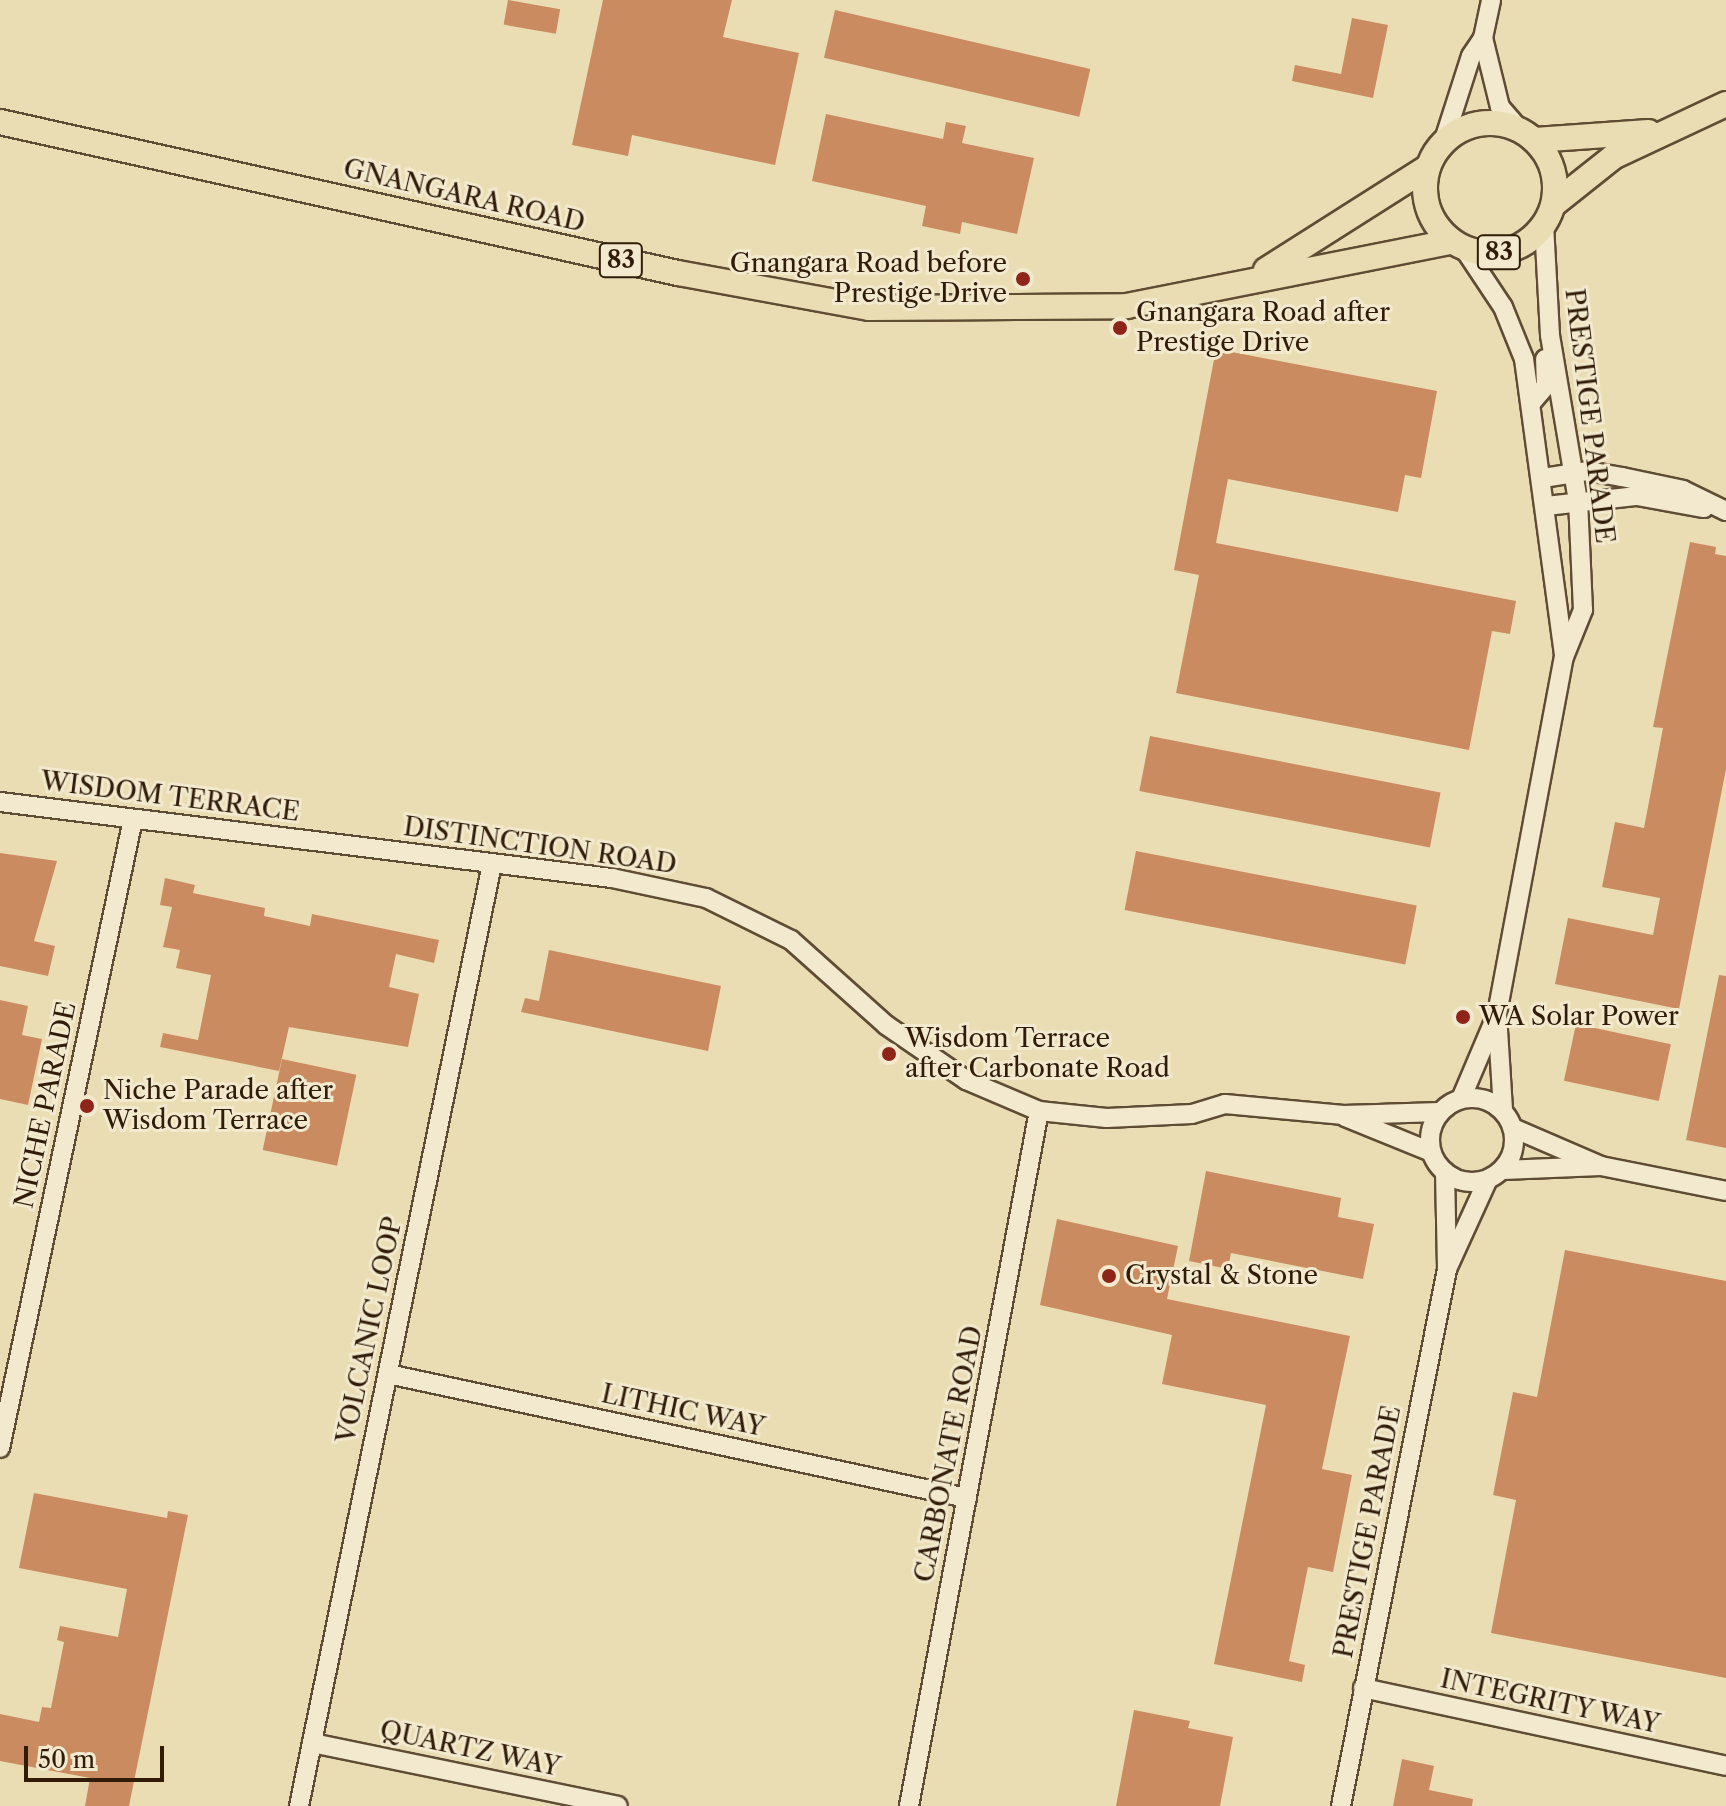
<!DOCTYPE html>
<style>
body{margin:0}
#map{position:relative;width:1726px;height:1806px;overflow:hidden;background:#ebddb3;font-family:"Libre Caslon Text",serif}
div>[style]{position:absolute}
.building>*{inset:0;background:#cb8b61;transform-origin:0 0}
.roads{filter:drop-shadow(2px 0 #5f4c34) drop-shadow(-2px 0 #5f4c34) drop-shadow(0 2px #5f4c34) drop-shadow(0 -2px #5f4c34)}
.minor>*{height:18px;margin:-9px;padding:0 9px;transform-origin:9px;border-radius:9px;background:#f2e9ce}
.minor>.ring{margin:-9px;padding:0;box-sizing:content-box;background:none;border:18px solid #f2e9ce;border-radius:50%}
.major>*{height:24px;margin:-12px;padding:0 12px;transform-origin:12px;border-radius:12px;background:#ebddb3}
.major>.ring{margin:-12px;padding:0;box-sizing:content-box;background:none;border:24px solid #ebddb3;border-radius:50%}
.dots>*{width:22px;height:22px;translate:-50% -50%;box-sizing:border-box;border:4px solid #f2e9ce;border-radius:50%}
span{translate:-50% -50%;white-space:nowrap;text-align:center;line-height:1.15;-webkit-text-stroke:6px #f2e9ce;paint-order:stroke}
.shield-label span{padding:2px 6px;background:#f2e9ce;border:2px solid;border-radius:6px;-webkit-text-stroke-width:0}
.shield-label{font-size:24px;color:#301c09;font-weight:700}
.street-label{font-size:26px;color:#301c09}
.poi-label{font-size:26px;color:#301c09}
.right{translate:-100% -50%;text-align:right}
.left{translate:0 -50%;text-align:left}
.scale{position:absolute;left:24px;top:1746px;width:140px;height:36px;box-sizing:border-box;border:4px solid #301c09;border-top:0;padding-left:10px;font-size:24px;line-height:28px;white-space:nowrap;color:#301c09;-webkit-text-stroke:6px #f2e9ce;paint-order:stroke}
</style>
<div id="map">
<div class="building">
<i style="left:508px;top:0;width:53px;height:25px;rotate:10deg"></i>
<i style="clip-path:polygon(603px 0,732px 0,723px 37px,799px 53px,775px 165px,632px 135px,628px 156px,572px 145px)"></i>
<i style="left:835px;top:10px;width:262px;height:49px;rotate:13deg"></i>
<i style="clip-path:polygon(1352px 18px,1388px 25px,1373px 98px,1292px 81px,1295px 65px,1341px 74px)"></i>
<i style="clip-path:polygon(826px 114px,943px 139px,946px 122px,966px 126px,962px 143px,1034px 158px,1017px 234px,962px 222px,960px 234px,922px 226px,926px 206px,812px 181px)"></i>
<i style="clip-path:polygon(1216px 349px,1437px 391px,1421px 478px,1405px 475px,1398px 512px,1228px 479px,1216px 543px,1516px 601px,1510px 634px,1492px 631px,1469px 750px,1176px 693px,1199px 575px,1174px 570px)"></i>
<i style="clip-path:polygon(1690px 542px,1716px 547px,1715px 554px,1726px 556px,1726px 769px,1679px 1009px,1555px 984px,1568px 918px,1653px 935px,1660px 898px,1602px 887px,1615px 822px,1644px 828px,1663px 728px,1653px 727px)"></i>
<i style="left:1150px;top:736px;width:296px;height:56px;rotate:11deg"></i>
<i style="left:1136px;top:851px;width:286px;height:60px;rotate:11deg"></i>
<i style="clip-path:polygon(0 853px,57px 861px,34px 941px,55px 946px,48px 976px,0 966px)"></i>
<i style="clip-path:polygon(165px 878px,195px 885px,193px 893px,265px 908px,264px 916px,310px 926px,312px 914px,439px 940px,434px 963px,396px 954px,389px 987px,419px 994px,408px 1047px,289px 1027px,279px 1071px,160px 1047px,163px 1033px,198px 1040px,211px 975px,176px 968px,180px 950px,163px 947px,172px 907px,160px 905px)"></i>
<i style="clip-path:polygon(549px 950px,721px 986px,708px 1051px,521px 1012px,525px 998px,539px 1001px)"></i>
<i style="clip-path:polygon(1719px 975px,1726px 976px,1726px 1148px,1686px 1140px)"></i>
<i style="clip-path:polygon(0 1000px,28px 1006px,22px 1035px,42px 1039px,28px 1105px,0 1099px)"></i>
<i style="left:1576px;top:1024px;width:97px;height:58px;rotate:12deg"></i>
<i style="left:282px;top:1059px;width:76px;height:93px;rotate:12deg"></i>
<i style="clip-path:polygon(1206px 1171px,1341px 1198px,1338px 1217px,1374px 1224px,1363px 1279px,1231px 1253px,1228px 1269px,1189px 1261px)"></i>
<i style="clip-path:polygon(1057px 1219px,1178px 1246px,1167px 1299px,1350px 1336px,1322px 1469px,1352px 1475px,1333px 1572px,1308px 1567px,1289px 1661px,1305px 1665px,1302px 1682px,1214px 1664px,1266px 1405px,1162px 1384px,1172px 1335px,1040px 1305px)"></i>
<i style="clip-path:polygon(1565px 1250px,1726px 1281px,1726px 1678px,1491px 1633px,1516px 1500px,1493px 1495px,1513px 1392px,1537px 1397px)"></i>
<i style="clip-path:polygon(34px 1493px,167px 1518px,168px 1511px,188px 1515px,129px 1806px,85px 1806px,90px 1778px,0 1761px,0 1714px,39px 1722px,42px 1707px,51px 1708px,64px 1642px,57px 1640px,60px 1626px,118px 1637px,127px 1589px,19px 1568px)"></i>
<i style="clip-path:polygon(1134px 1710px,1190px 1721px,1188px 1728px,1233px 1737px,1220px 1806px,1116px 1806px)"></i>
<i style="clip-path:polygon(1402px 1759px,1434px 1766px,1429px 1790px,1473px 1799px,1472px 1806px,1393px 1806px)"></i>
</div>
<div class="roads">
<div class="minor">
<i style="left:1483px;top:38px;width:71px;rotate:76.2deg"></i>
<i style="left:1500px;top:107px;width:30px;rotate:49deg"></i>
<i style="left:1444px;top:140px;width:88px;rotate:-72.2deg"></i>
<i style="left:1471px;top:56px;width:22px;rotate:-56deg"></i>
<i style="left:1483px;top:38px;width:39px;rotate:-78deg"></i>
<i style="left:1463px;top:247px;width:72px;rotate:56.3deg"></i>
<i style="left:1503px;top:307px;width:56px;rotate:68deg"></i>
<i style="left:1524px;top:359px;width:298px;rotate:82.3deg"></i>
<i style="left:1531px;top:403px;width:23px;rotate:-49deg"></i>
<i style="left:1546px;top:386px;width:27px;rotate:-92deg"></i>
<i style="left:1543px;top:478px;width:46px;rotate:-8.8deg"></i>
<i style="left:1588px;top:471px;width:35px;rotate:10deg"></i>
<i style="left:1622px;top:477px;width:62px;rotate:12deg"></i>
<i style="left:1683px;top:490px;width:48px;rotate:26deg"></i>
<i style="left:1546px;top:506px;width:92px;rotate:-6.3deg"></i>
<i style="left:1637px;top:496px;width:68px;rotate:10.2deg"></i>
<i style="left:0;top:802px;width:617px;rotate:7.08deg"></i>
<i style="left:612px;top:878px;width:96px;rotate:12deg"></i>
<i style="left:706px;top:898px;width:95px;rotate:26.3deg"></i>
<i style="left:791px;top:940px;width:127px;rotate:41.8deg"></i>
<i style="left:886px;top:1025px;width:97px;rotate:34.5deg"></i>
<i style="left:966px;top:1080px;width:79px;rotate:23deg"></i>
<i style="left:1039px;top:1111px;width:68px;rotate:5.9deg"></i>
<i style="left:1107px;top:1118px;width:85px;rotate:-2.7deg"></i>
<i style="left:1192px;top:1114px;width:34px;rotate:-17deg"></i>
<i style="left:1225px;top:1104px;width:119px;rotate:5.3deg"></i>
<i style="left:1343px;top:1115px;width:97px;rotate:-1.8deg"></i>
<i style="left:1497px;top:1014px;width:96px;rotate:86.4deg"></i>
<i class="ring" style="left:1430px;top:1098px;width:66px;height:66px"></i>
<i style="left:1461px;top:1099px;width:92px;rotate:-67deg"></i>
<i style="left:1497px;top:1014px;width:363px;rotate:-79.4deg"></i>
<i style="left:1564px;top:657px;width:51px;rotate:-68deg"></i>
<i style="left:1583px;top:610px;width:109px;rotate:-92.6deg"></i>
<i style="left:1578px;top:501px;width:168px;rotate:-99.6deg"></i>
<i style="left:1550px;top:335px;width:110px;rotate:-93.1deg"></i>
<i style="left:1345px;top:1117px;width:93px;rotate:22.1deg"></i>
<i style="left:1513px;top:1128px;width:94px;rotate:23.3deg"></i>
<i style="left:1503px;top:1170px;width:98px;rotate:-2.3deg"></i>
<i style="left:1601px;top:1166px;width:127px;rotate:11.3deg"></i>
<i style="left:1445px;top:1172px;width:97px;rotate:88.8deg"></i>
<i style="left:388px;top:1374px;width:592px;rotate:12.09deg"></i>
<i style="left:0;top:1448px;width:643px;rotate:-78.06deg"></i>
<i style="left:1363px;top:1688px;width:371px;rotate:12.1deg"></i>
<i style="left:312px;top:1743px;width:312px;rotate:11.6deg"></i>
<i style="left:299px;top:1806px;width:962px;rotate:-78.42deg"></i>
<i style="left:909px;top:1806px;width:707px;rotate:-79.41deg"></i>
<i style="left:1341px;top:1806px;width:547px;rotate:-78.83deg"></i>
<i style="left:1447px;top:1269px;width:99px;rotate:-65.5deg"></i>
</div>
<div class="major">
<i style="left:0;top:122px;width:695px;rotate:12.56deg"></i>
<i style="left:678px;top:273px;width:194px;rotate:10.4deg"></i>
<i style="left:869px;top:308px;width:258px;rotate:-0.4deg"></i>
<i style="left:1127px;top:306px;width:330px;rotate:-11.2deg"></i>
<i class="ring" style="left:1425px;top:123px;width:106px;height:106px"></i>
<i style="left:1535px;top:140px;width:114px;rotate:-4deg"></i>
<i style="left:1554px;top:204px;width:75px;rotate:-38.5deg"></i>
<i style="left:1613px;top:157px;width:125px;rotate:-25.1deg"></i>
<i style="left:1266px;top:270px;width:191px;rotate:-32.4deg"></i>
</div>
</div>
<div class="dots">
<i style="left:1023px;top:279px;background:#8f2418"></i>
<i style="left:1120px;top:328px;background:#8f2418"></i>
<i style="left:1463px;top:1017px;background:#8f2418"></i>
<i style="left:889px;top:1054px;background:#8f2418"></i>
<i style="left:87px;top:1106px;background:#8f2418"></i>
<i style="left:1109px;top:1276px;background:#8f2418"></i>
</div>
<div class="shield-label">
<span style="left:1499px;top:252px">83</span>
<span style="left:621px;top:260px">83</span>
</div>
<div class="street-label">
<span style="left:464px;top:196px;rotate:13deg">GNANGARA ROAD</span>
<span style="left:1589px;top:416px;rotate:83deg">PRESTIGE PARADE</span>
<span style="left:170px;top:797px;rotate:7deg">WISDOM TERRACE</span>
<span style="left:540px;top:846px;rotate:8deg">DISTINCTION ROAD</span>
<span style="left:46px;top:1105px;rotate:-78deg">NICHE PARADE</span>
<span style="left:370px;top:1330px;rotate:-78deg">VOLCANIC LOOP</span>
<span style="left:683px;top:1411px;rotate:12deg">LITHIC WAY</span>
<span style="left:949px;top:1454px;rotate:-79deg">CARBONATE ROAD</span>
<span style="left:1368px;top:1532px;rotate:-79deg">PRESTIGE PARADE</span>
<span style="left:1550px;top:1702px;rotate:12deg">INTEGRITY WAY</span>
<span style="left:470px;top:1749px;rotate:12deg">QUARTZ WAY</span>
</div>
<div class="poi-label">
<span class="right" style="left:1007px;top:279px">Gnangara Road before<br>Prestige Drive</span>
<span class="left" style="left:1136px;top:328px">Gnangara Road after<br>Prestige Drive</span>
<span class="left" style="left:1479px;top:1017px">WA Solar Power</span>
<span class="left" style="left:905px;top:1054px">Wisdom Terrace<br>after Carbonate Road</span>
<span class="left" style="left:103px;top:1106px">Niche Parade after<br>Wisdom Terrace</span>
<span class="left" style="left:1125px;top:1276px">Crystal &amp; Stone</span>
</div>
<div class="scale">50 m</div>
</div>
